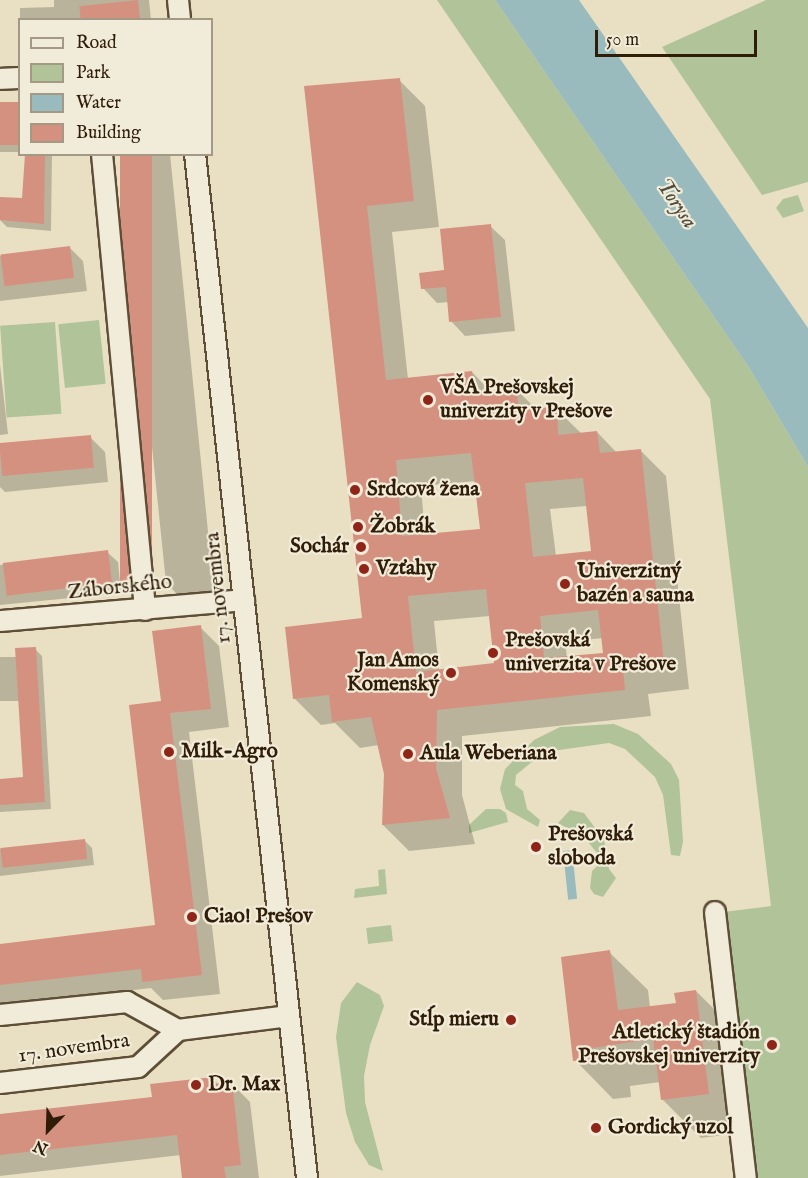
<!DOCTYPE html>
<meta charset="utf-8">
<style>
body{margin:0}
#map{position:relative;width:808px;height:1178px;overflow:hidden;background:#e9e0c4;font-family:"IM FELL English",serif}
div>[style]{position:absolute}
.green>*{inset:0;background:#b0c399;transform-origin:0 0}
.water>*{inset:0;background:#9abbbd;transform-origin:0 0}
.shadow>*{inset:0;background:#0003;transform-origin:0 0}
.building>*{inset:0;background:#d5917f;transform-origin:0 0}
.roads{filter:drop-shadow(2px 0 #5e4e36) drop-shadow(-2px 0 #5e4e36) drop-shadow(0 2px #5e4e36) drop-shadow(0 -2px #5e4e36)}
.street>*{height:20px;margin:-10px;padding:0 10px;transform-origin:10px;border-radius:10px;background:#f1ebd9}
.dots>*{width:16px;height:16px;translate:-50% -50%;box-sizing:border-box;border:3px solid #f1ebd9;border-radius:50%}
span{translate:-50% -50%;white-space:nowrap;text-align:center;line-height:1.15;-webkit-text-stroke:4.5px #f1ebd9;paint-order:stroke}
.poi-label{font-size:21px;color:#301d07;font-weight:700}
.left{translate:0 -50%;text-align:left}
.right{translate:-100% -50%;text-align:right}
.street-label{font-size:21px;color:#301d07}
.water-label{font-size:22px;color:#504c3e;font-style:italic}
.legend{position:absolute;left:18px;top:18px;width:195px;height:138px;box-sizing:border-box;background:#f1ebd9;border:2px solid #a49985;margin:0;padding:8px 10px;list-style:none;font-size:18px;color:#301d07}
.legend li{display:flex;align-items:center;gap:12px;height:30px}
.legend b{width:30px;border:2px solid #a49985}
.north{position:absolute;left:18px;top:1100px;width:60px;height:60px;-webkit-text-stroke:4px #f1ebd9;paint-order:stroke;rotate:203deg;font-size:16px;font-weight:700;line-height:24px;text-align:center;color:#301d07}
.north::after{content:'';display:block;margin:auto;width:21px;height:27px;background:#301d07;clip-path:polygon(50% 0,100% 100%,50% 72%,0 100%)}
.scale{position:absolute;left:595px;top:30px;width:162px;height:27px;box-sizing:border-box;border:3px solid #301d07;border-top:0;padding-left:8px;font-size:18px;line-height:21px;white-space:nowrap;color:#301d07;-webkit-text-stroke:4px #f1ebd9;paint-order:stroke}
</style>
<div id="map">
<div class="green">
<i style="clip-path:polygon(437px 0,495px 0,748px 366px,808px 467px,808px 1178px,750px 1178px,723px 912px,771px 906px,710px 399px)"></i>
<i style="clip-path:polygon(766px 0,808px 0,808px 182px,762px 195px,662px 47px)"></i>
<i style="clip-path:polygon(798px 195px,804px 211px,783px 218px,776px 208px,783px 199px)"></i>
<i style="left:99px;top:320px;width:64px;height:41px;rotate:84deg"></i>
<i style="left:55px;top:322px;width:92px;height:55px;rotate:86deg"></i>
<i style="clip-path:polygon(614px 724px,638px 734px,671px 764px,679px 780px,683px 842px,680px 856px,671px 855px,663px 795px,655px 777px,625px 749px,609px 743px,552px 751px,539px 756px,516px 775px,515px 785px,523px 791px,527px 809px,540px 820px,538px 827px,506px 809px,500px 789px,505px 769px,534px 740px,560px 727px)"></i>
<i style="clip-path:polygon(486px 809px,500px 809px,506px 813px,508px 822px,469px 833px,469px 825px)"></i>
<i style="clip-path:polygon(570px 810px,584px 813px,604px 840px,609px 869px,616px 878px,603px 897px,594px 894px,590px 888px,592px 871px,598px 865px,597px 853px,585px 838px,558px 823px)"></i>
<i style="clip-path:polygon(385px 869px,387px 894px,354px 898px,355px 889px,379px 886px,378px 870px)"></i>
<i style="left:391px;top:925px;width:16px;height:25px;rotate:83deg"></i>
<i style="clip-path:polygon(357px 982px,380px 995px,384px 1006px,370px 1045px,364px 1076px,365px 1102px,383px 1171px,369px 1165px,355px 1142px,346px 1113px,336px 1037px,341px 1003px)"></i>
</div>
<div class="water">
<i style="clip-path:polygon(495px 0,579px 0,808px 328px,808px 467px,748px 366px)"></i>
<i style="left:572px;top:850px;width:49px;height:9px;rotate:84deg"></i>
</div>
<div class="shadow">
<i style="clip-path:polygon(54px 0,149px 0,151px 20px,20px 20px,20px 8px,54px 7px)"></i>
<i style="clip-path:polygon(evenodd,399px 80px,425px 106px,439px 227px,392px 232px,408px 379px,472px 372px,491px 392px,516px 389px,537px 410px,556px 409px,582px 434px,597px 432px,617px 453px,640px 450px,666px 476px,689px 689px,648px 694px,651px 716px,462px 736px,462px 795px,475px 844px,409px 851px,383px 825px,385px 774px,379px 745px,360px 748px,335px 723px,321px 725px,295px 699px,364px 619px,306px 88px,399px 80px,476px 481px,481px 530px,425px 535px,421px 486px,476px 481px,399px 80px,587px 506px,593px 553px,556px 556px,550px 509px,587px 506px,399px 80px,490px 616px,496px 664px,439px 671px,434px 621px,490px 616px,399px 80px,603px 638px,604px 654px,567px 658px,565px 642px,603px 638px)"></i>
<i style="left:0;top:104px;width:20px;height:48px"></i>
<i style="clip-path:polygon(26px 154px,52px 154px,51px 231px,7px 227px,0 220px,0 211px,23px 200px)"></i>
<i style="clip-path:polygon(122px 154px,170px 154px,215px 601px,187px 604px,166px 583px)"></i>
<i style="clip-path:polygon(490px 226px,505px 240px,515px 331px,465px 336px,451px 321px,449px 302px,437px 303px,423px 288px,445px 272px)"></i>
<i style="clip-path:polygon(70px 248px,83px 261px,87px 291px,0 301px,0 256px)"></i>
<i style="clip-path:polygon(0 365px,8px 434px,0 435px)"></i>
<i style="clip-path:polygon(90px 437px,105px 452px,108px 482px,5px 492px,0 487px,0 446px)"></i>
<i style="clip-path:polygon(107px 552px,118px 562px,121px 593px,0 605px,0 565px)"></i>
<i style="clip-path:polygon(200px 627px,219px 646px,229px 727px,189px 732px,220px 994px,163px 1000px,151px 988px,0 1006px,0 945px,156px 926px,162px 702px)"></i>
<i style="clip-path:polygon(35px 649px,42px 656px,51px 809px,0 812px,0 780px,25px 779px,20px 701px,0 701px,0 657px,17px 657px)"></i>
<i style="clip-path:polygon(85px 841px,92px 848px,94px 865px,0 876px,0 849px)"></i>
<i style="clip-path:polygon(609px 952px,648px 990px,650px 1008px,678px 1004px,696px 991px,735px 1030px,747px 1132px,701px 1138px,662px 1099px,660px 1082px,630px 1086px,631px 1097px,613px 1099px,575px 1060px)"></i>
<i style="clip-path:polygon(212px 1078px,219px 1085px,231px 1083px,250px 1102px,259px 1178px,183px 1178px,181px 1155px,0 1176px,0 1116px,154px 1099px)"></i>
</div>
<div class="building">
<i style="left:138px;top:0;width:20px;height:59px;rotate:84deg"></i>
<i style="clip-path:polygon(evenodd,400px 78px,414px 201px,367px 206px,386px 380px,472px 371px,475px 393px,516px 387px,519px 409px,557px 407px,558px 435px,597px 431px,600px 453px,641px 449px,664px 663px,623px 669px,625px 690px,437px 710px,436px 768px,450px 818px,382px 825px,384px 774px,371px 717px,332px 722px,329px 695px,293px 699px,285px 627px,362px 618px,304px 86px,400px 78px,471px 453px,480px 529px,402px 536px,396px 460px,471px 453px,400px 78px,583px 478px,591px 551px,533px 557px,525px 483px,583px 478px,400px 78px,486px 589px,494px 663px,416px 672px,408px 596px,486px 589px,400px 78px,598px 610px,603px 653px,544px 658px,540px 616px,598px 610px)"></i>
<i style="left:20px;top:102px;width:43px;height:20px;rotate:90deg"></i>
<i style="clip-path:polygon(25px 154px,45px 154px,44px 224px,0 220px,0 197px,22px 198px)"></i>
<i style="left:120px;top:154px;width:32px;height:432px"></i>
<i style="clip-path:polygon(491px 224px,501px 317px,449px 322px,446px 287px,421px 289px,419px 273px,444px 270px,440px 229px)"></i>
<i style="left:70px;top:246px;width:32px;height:70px;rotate:83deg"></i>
<i style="left:91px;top:435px;width:33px;height:92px;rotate:85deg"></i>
<i style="left:108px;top:550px;width:33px;height:106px;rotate:83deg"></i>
<i style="clip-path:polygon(201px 625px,211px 709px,170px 713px,202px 975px,142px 982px,141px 969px,0 985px,0 944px,155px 925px,129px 705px,161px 701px,152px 631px)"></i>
<i style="clip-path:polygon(36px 647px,45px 802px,0 805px,0 779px,23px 777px,15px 648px)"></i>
<i style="left:85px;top:839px;width:20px;height:85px;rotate:84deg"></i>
<i style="clip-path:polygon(610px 950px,618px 1010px,676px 1003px,674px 993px,696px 990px,709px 1094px,661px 1100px,653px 1039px,592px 1048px,593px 1059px,573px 1061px,561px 957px)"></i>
<i style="clip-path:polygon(213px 1077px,214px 1084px,232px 1082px,241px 1165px,224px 1167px,226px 1178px,182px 1178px,177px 1135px,0 1155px,0 1114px,152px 1097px,150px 1084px)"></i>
</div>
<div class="roads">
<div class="street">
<i style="left:178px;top:0;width:20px;rotate:84deg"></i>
<i style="left:0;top:79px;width:20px;rotate:-3deg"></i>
<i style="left:102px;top:154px;width:458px;rotate:84.6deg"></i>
<i style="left:195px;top:154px;width:1030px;rotate:83.76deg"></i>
<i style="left:0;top:621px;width:245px;rotate:-4.9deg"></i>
<i style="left:715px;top:912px;width:268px;rotate:83.4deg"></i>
<i style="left:0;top:1015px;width:128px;rotate:-5.8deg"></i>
<i style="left:127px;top:1002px;width:58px;rotate:28.8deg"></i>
<i style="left:0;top:1083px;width:139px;rotate:-6.6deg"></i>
<i style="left:138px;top:1067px;width:54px;rotate:-42.8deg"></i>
<i style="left:178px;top:1030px;width:112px;rotate:-7.2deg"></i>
</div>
</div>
<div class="dots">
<i style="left:428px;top:400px;background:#8f2418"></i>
<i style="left:355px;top:490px;background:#8f2418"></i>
<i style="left:358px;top:527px;background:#8f2418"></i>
<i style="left:361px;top:547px;background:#8f2418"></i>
<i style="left:364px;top:569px;background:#8f2418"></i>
<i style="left:565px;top:584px;background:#8f2418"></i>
<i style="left:493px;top:653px;background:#8f2418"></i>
<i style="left:451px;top:673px;background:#8f2418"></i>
<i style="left:169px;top:752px;background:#8f2418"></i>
<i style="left:408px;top:754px;background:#8f2418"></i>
<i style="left:536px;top:847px;background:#8f2418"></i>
<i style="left:192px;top:917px;background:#8f2418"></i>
<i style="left:511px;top:1020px;background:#8f2418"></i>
<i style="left:772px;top:1045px;background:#8f2418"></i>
<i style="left:196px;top:1085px;background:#8f2418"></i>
<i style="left:596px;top:1128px;background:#8f2418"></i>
</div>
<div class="poi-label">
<span class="left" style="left:440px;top:400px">VŠA Prešovskej<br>univerzity v Prešove</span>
<span class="left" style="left:367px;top:490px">Srdcová žena</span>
<span class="left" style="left:370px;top:527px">Žobrák</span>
<span class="right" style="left:349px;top:547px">Sochár</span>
<span class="left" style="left:376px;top:569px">Vzťahy</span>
<span class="left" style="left:577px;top:584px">Univerzitný<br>bazén a sauna</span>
<span class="left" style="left:505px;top:653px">Prešovská<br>univerzita v Prešove</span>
<span class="right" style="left:439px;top:673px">Jan Amos<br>Komenský</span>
<span class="left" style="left:181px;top:752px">Milk-Agro</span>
<span class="left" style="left:420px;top:754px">Aula Weberiana</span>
<span class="left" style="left:548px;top:847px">Prešovská<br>sloboda</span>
<span class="left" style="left:204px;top:917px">Ciao! Prešov</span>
<span class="right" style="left:499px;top:1020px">Stĺp mieru</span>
<span class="right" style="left:760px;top:1045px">Atletický štadión<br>Prešovskej univerzity</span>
<span class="left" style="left:208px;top:1085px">Dr. Max</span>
<span class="left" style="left:608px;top:1128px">Gordický uzol</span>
</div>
<div class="street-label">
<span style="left:120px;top:588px;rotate:-6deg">Záborského</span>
<span style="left:219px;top:588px;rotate:-96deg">17. novembra</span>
<span style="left:74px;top:1049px;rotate:-8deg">17. novembra</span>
</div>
<div class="water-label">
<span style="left:676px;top:204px;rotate:56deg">Torysa</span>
</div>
<ul class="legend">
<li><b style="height:8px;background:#f1ebd9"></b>Road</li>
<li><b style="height:16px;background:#b0c399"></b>Park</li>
<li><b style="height:16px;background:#9abbbd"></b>Water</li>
<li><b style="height:16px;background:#d5917f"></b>Building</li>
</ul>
<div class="north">N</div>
<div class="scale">50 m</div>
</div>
